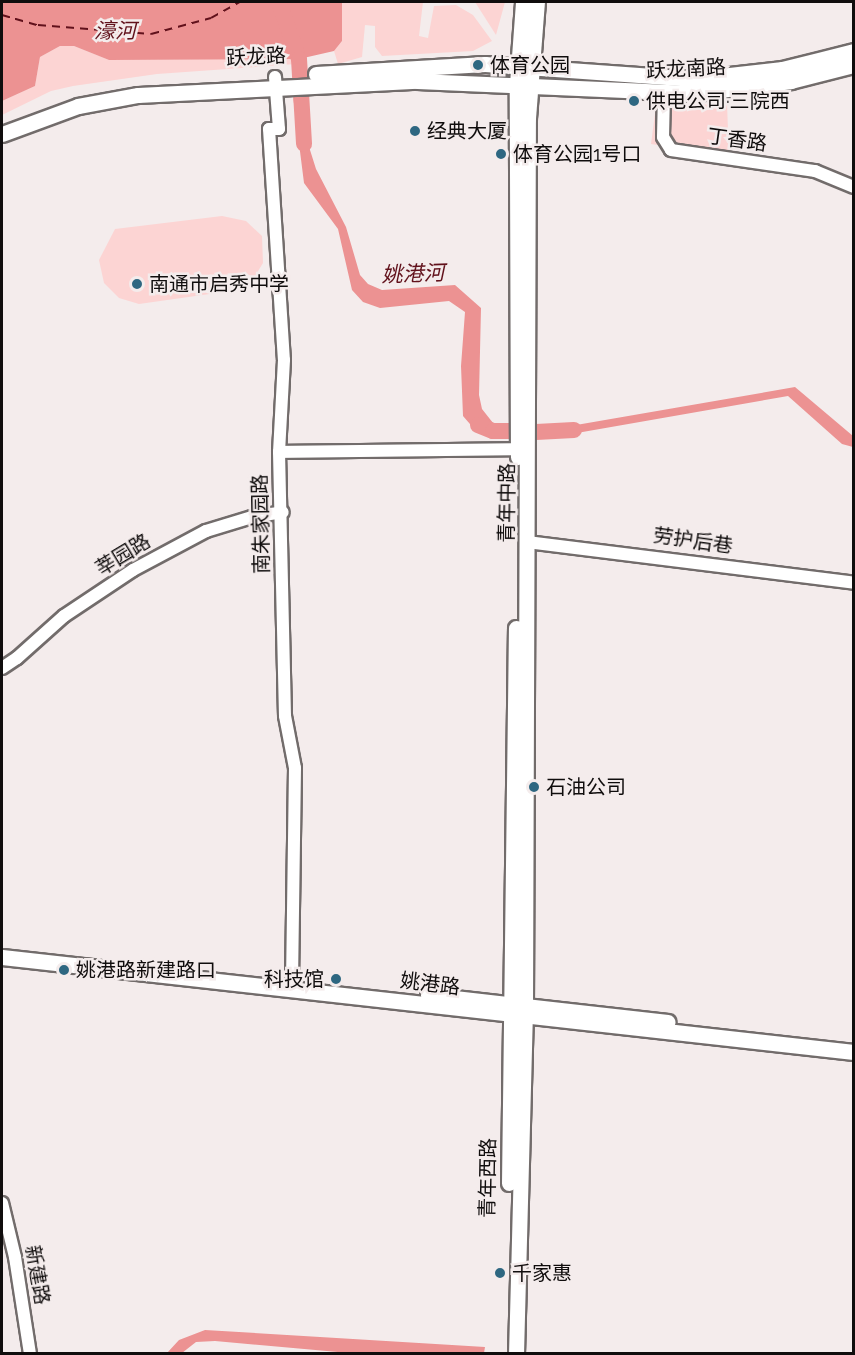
<!DOCTYPE html>
<meta charset="utf-8">
<style>
body{margin:0}
#map{position:relative;width:855px;height:1355px;overflow:hidden;background:#f4ecec;font-family:Raleway,"Noto Sans SC",sans-serif}
div>[style]{position:absolute}
.green>*{inset:0;background:#fcd4d3}
.water>*{inset:0;background:#ec9292}
.river>*{height:16px;margin:-8px;padding:0 8px;transform-origin:8px;border-radius:8px;background:#ec9292}
.ferry>*{height:1.5px;margin-top:-0.75px;transform-origin:0;background:repeating-linear-gradient(90deg,#61111b 0 8px,transparent 0 14px)}
.roads{filter:drop-shadow(2px 0 #726c6b) drop-shadow(-2px 0 #726c6b) drop-shadow(0 2px #726c6b) drop-shadow(0 -2px #726c6b)}
.minor>*{height:12px;margin:-6px;padding:0 6px;transform-origin:6px;border-radius:6px;background:#fff}
.major>*{height:15px;margin:-7.5px;padding:0 7.5px;transform-origin:7.5px;border-radius:7.5px;background:#fff}
.dots>*{width:16px;height:16px;translate:-50% -50%;box-sizing:border-box;border:3px solid #f4ecec;border-radius:50%}
span{translate:-50% -50%;white-space:nowrap;text-align:center;line-height:1.15;-webkit-text-stroke:5px #f4ecec;paint-order:stroke}
.street-label{font-size:20px;color:#100d0d}
.poi-label{font-size:20px;color:#100d0d}
.left{translate:0 -50%;text-align:left}
.right{translate:-100% -50%;text-align:right}
.water-label{font-size:21px;color:#61111b;font-style:italic}
.frame{position:absolute;inset:0;border:3px solid #100d0d;pointer-events:none}
</style>
<div id="map">
<div class="green">
<i style="clip-path:polygon(342px 2px,423px 2px,419px 36px,428px 38px,434px 6px,456px 5px,473px 15px,492px 41px,473px 51px,382px 56px,375px 47px,375px 26px,365px 25px,362px 57px,338px 64px,334px 51px,342px 41px)"></i>
<i style="clip-path:polygon(475px 2px,505px 2px,496px 35px)"></i>
<i style="clip-path:polygon(60px 46px,74px 46px,109px 60px,295px 58px,296px 64px,157px 74px,73px 86px,51px 91px,2px 115px,2px 101px,35px 86px,40px 57px)"></i>
<i style="clip-path:polygon(727px 104px,729px 156px,651px 144px,656px 106px)"></i>
<i style="clip-path:polygon(222px 216px,246px 221px,262px 236px,263px 263px,252px 281px,238px 290px,139px 304px,119px 298px,104px 283px,99px 260px,115px 229px)"></i>
</div>
<div class="water">
<i style="clip-path:polygon(2px 2px,342px 2px,342px 41px,334px 51px,299px 59px,109px 60px,74px 46px,60px 46px,40px 57px,35px 86px,2px 101px)"></i>
<i style="clip-path:polygon(293px 96px,316px 169px,346px 227px,360px 275px,368px 284px,382px 290px,455px 285px,481px 308px,479px 395px,482px 409px,497px 428px,499px 437px,476px 431px,463px 416px,461px 366px,465px 312px,449px 301px,380px 308px,363px 302px,352px 290px,338px 229px,304px 183px)"></i>
<i style="clip-path:polygon(795px 387px,853px 436px,853px 447px,842px 444px,788px 396px,554px 437px,553px 429px)"></i>
<i style="clip-path:polygon(205px 1330px,485px 1347px,484px 1353px,360px 1354px,215px 1341px,196px 1342px,182px 1353px,167px 1353px,179px 1340px)"></i>
</div>
<div class="river">
<i style="left:279px;top:2px;width:60px;rotate:70.7deg"></i>
<i style="left:299px;top:59px;width:85px;rotate:86.6deg"></i>
<i style="left:478px;top:425px;width:16px;rotate:22deg"></i>
<i style="left:493px;top:431px;width:17px"></i>
<i style="left:536px;top:432px;width:38px;rotate:-3deg"></i>
</div>
<div class="ferry">
<i style="left:2px;top:15px;width:37px;rotate:16deg"></i>
<i style="left:38px;top:25px;width:113px;rotate:4.6deg"></i>
<i style="left:151px;top:34px;width:62px;rotate:-14.9deg"></i>
<i style="left:211px;top:18px;width:33px;rotate:-29deg"></i>
</div>
<div class="roads">
<div class="minor">
<i style="left:275px;top:77px;width:52px;rotate:85.6deg"></i>
<i style="left:279px;top:129px;width:10px;rotate:180deg"></i>
<i style="left:269px;top:129px;width:231px;rotate:86.3deg"></i>
<i style="left:284px;top:360px;width:92px;rotate:93.1deg"></i>
<i style="left:279px;top:452px;width:264px;rotate:88.7deg"></i>
<i style="left:285px;top:716px;width:53px;rotate:79.1deg"></i>
<i style="left:295px;top:768px;width:213px;rotate:90.8deg"></i>
<i style="left:664px;top:93px;width:44px;rotate:91.3deg"></i>
<i style="left:663px;top:137px;width:15px;rotate:58deg"></i>
<i style="left:671px;top:150px;width:146px;rotate:8.3deg"></i>
<i style="left:815px;top:171px;width:42px;rotate:22.3deg"></i>
<i style="left:279px;top:452px;width:248px;rotate:-0.7deg"></i>
<i style="left:527px;top:542px;width:330px;rotate:7.1deg"></i>
<i style="left:2px;top:668px;width:18px;rotate:-34deg"></i>
<i style="left:17px;top:658px;width:63px;rotate:-41.8deg"></i>
<i style="left:64px;top:616px;width:83px;rotate:-33.7deg"></i>
<i style="left:133px;top:570px;width:83px;rotate:-28.1deg"></i>
<i style="left:206px;top:531px;width:48px;rotate:-16.9deg"></i>
<i style="left:252px;top:517px;width:31px;rotate:-9deg"></i>
<i style="left:2px;top:1203px;width:56px;rotate:76.5deg"></i>
<i style="left:15px;top:1257px;width:98px;rotate:81.2deg"></i>
</div>
<div class="major">
<i style="left:316px;top:74px;width:169px;rotate:-3.4deg"></i>
<i style="left:485px;top:64px;width:210px;rotate:4.1deg"></i>
<i style="left:694px;top:79px;width:89px;rotate:-6.5deg"></i>
<i style="left:782px;top:69px;width:74px;rotate:-14deg"></i>
<i style="left:2px;top:134px;width:81px;rotate:-20.2deg"></i>
<i style="left:78px;top:106px;width:61px;rotate:-10.4deg"></i>
<i style="left:138px;top:95px;width:279px;rotate:-2.9deg"></i>
<i style="left:417px;top:81px;width:279px;rotate:2.5deg"></i>
<i style="left:696px;top:93px;width:96px;rotate:-7.2deg"></i>
<i style="left:791px;top:81px;width:65px;rotate:-14.3deg"></i>
<i style="left:518px;top:457px;width:373px;rotate:-90.2deg"></i>
<i style="left:517px;top:84px;width:82px;rotate:-85.8deg"></i>
<i style="left:2px;top:957px;width:857px;rotate:6.36deg"></i>
<i style="left:428px;top:995px;width:241px;rotate:6.4deg"></i>
<i style="left:509px;top:1183px;width:555px;rotate:-89.28deg"></i>
<i style="left:516px;top:1354px;width:349px;rotate:-88.5deg"></i>
<i style="left:525px;top:1005px;width:887px;rotate:-89.81deg"></i>
<i style="left:528px;top:118px;width:116px;rotate:-85.6deg"></i>
</div>
</div>
<div class="dots">
<i style="left:478px;top:65px;background:#2e6781"></i>
<i style="left:634px;top:101px;background:#2e6781"></i>
<i style="left:415px;top:131px;background:#2e6781"></i>
<i style="left:501px;top:154px;background:#2e6781"></i>
<i style="left:137px;top:284px;background:#2e6781"></i>
<i style="left:534px;top:787px;background:#2e6781"></i>
<i style="left:64px;top:970px;background:#2e6781"></i>
<i style="left:336px;top:979px;background:#2e6781"></i>
<i style="left:500px;top:1273px;background:#2e6781"></i>
</div>
<div class="street-label">
<span style="left:256px;top:57px;rotate:-3deg">跃龙路</span>
<span style="left:686px;top:69px;rotate:-3deg">跃龙南路</span>
<span style="left:737px;top:140px;rotate:8deg">丁香路</span>
<span style="left:507px;top:503px;rotate:-89deg">青年中路</span>
<span style="left:261px;top:524px;rotate:-91deg">南朱家园路</span>
<span style="left:693px;top:541px;rotate:8deg">劳护后巷</span>
<span style="left:123px;top:555px;rotate:-31deg">莘园路</span>
<span style="left:430px;top:984px;rotate:7deg">姚港路</span>
<span style="left:488px;top:1178px;rotate:-89deg">青年西路</span>
<span style="left:37px;top:1275px;rotate:80deg">新建路</span>
</div>
<div class="poi-label">
<span class="left" style="left:490px;top:65px">体育公园</span>
<span class="left" style="left:646px;top:101px">供电公司·三院西</span>
<span class="left" style="left:427px;top:131px">经典大厦</span>
<span class="left" style="left:513px;top:154px">体育公园1号口</span>
<span class="left" style="left:149px;top:284px">南通市启秀中学</span>
<span class="left" style="left:546px;top:787px">石油公司</span>
<span class="left" style="left:76px;top:970px">姚港路新建路口</span>
<span class="right" style="left:324px;top:979px">科技馆</span>
<span class="left" style="left:512px;top:1273px">千家惠</span>
</div>
<div class="water-label">
<span style="left:115px;top:31px">濠河</span>
<span style="left:413px;top:274px;rotate:-2deg">姚港河</span>
</div>
<div class="frame"></div>
</div>
